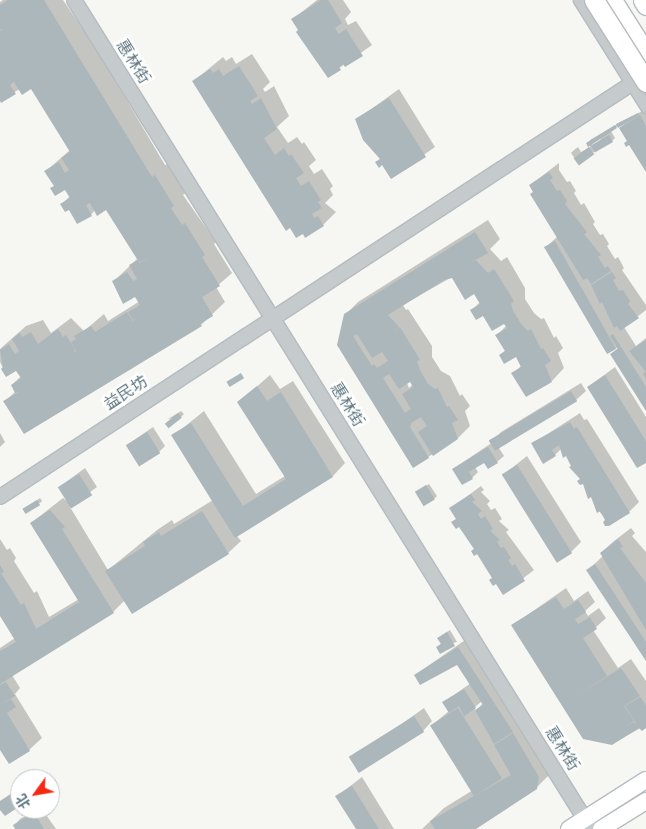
<!DOCTYPE html>
<meta charset="utf-8">
<style>
body{margin:0}
#map{position:relative;width:646px;height:829px;overflow:hidden;background:#f6f6f2;font-family:Roboto,"Noto Sans SC",sans-serif}
div>[style]{position:absolute}
.shadow>*{inset:0;background:#0003;transform-origin:0 0}
.building>*{inset:0;background:#acb7bb;transform-origin:0 0}
.roads{filter:drop-shadow(1px 0 #b5bcc0) drop-shadow(-1px 0 #b5bcc0) drop-shadow(0 1px #b5bcc0) drop-shadow(0 -1px #b5bcc0)}
.minor>*{height:11px;margin:-5.5px;padding:0 5.5px;transform-origin:5.5px;border-radius:5.5px;background:#c5cacd}
.tertiary>*{height:14px;margin:-7px;padding:0 7px;transform-origin:7px;border-radius:7px;background:#c5cacd}
.secondary>*{height:16px;margin:-8px;padding:0 8px;transform-origin:8px;border-radius:8px;background:#fff}
.trunk>*{height:19px;margin:-9.5px;padding:0 9.5px;transform-origin:9.5px;border-radius:9.5px;background:#fff}
.bridges{filter:drop-shadow(1px 0 #b7bcbe) drop-shadow(-1px 0 #b7bcbe) drop-shadow(0 1px #b7bcbe) drop-shadow(0 -1px #b7bcbe)}
.trunk-bridge>*{height:19px;margin:-9.5px;padding:0 9.5px;transform-origin:9.5px;border-radius:9.5px;background:#fff}
span{translate:-50% -50%;white-space:nowrap;text-align:center;line-height:1.15;-webkit-text-stroke:5px #fff;paint-order:stroke}
.street-label{font-size:16px;color:#5e7781}
.north{position:absolute;left:10px;top:769px;width:50px;height:50px;box-sizing:border-box;background:#fff;border:1px solid #bfc9cd;border-radius:50%;rotate:238deg;font-size:14px;font-weight:700;line-height:20px;text-align:center;color:#5e7781}
.north::after{content:'';display:block;margin:auto;width:18px;height:22px;background:#f52814;clip-path:polygon(50% 0,100% 100%,50% 72%,0 100%)}
</style>
<div id="map">
<div class="shadow">
<i style="clip-path:polygon(3px 0,63px 0,97px 50px,165px 165px,168px 164px,186px 193px,183px 195px,216px 242px,214px 244px,232px 273px,216px 287px,225px 302px,201px 325px,5px 401px,16px 391px,12px 385px,21px 376px,16px 369px,6px 375px,0 362px,0 349px,26px 326px,43px 320px,51px 333px,71px 318px,84px 331px,104px 314px,108px 321px,140px 301px,136px 295px,114px 281px,138px 258px,107px 209px,95px 210px,91px 215px,69px 208px,62px 204px,70px 196px,66px 189px,52px 188px,55px 185px,46px 171px,70px 150px,31px 87px,20px 89px,0 100px,0 2px)"></i>
<i style="clip-path:polygon(317px 0,343px 0,351px 12px,345px 19px,348px 25px,356px 21px,372px 45px,328px 76px,293px 19px)"></i>
<i style="clip-path:polygon(252px 54px,270px 82px,263px 89px,265px 92px,274px 86px,289px 116px,277px 127px,288px 143px,297px 137px,302px 144px,304px 142px,316px 160px,309px 166px,314px 174px,322px 169px,333px 186px,330px 189px,333px 195px,325px 203px,336px 212px,323px 225px,303px 232px,194px 81px,223px 57px,226px 61px,232px 57px,236px 64px)"></i>
<i style="clip-path:polygon(399px 89px,435px 147px,391px 178px,382px 164px,377px 162px,381px 158px,356px 120px)"></i>
<i style="clip-path:polygon(646px 109px,646px 170px,620px 129px,629px 118px)"></i>
<i style="clip-path:polygon(evenodd,628px 118px,611px 131px,615px 138px,612px 141px,577px 162px,571px 153px,574px 150px,578px 147px,581px 152px,590px 147px,590px 140px,628px 118px,600px 138px,601px 139px,593px 146px,591px 143px,600px 138px)"></i>
<i style="clip-path:polygon(559px 163px,559px 170px,567px 182px,570px 181px,576px 191px,574px 193px,581px 205px,584px 203px,595px 222px,593px 224px,600px 235px,603px 234px,609px 244px,607px 246px,615px 259px,618px 257px,624px 268px,622px 270px,646px 305px,646px 310px,624px 327px,636px 346px,646px 338px,646px 409px,611px 354px,619px 347px,608px 352px,546px 247px,558px 236px,530px 185px)"></i>
<i style="clip-path:polygon(evenodd,488px 220px,500px 239px,490px 249px,501px 261px,507px 257px,525px 288px,525px 299px,534px 313px,541px 319px,544px 318px,554px 338px,556px 336px,563px 348px,558px 353px,564px 368px,552px 381px,513px 374px,522px 365px,516px 356px,500px 355px,506px 350px,497px 335px,507px 325px,472px 310px,480px 302px,474px 292px,452px 277px,403px 305px,406px 310px,408px 309px,432px 346px,432px 357px,441px 371px,450px 376px,460px 396px,462px 394px,470px 406px,465px 411px,470px 426px,458px 438px,414px 466px,338px 345px,345px 315px,358px 302px,488px 220px,411px 381px,413px 384px,409px 388px,407px 383px,411px 381px)"></i>
<i style="clip-path:polygon(615px 367px,646px 417px,646px 461px,588px 387px)"></i>
<i style="clip-path:polygon(270px 375px,280px 389px,293px 381px,345px 463px,333px 476px,237px 536px,241px 541px,228px 553px,125px 600px,113px 612px,12px 675px,20px 688px,15px 694px,42px 738px,29px 750px,0 747px,0 648px,15px 638px,0 614px,0 539px,7px 550px,10px 548px,16px 558px,14px 561px,34px 593px,37px 591px,49px 617px,79px 599px,31px 523px,63px 498px,70px 504px,59px 487px,85px 468px,97px 487px,70px 507px,108px 570px,157px 530px,172px 520px,174px 524px,213px 500px,173px 436px,204px 411px,256px 494px,285px 476px,239px 402px)"></i>
<i style="clip-path:polygon(581px 383px,586px 391px,576px 400px,499px 448px,504px 456px,497px 462px,484px 462px,475px 467px,478px 472px,472px 478px,453px 469px,490px 444px,501px 432px)"></i>
<i style="clip-path:polygon(181px 411px,184px 414px,181px 417px,168px 419px)"></i>
<i style="clip-path:polygon(580px 413px,584px 420px,587px 419px,639px 502px,629px 512px,606px 525px,607px 520px,596px 508px,598px 506px,566px 455px,562px 453px,562px 448px,555px 455px,532px 444px)"></i>
<i style="clip-path:polygon(153px 427px,165px 446px,159px 452px,127px 445px)"></i>
<i style="clip-path:polygon(0 433px,5px 442px,0 447px)"></i>
<i style="clip-path:polygon(527px 456px,581px 542px,571px 552px,503px 475px)"></i>
<i style="clip-path:polygon(429px 484px,437px 496px,434px 499px,420px 489px)"></i>
<i style="clip-path:polygon(481px 486px,484px 490px,481px 492px,490px 501px,487px 504px,491px 510px,495px 508px,502px 519px,499px 521px,509px 530px,506px 532px,534px 570px,504px 593px,460px 525px,453px 522px,457px 518px,451px 508px)"></i>
<i style="left:40px;top:498px;width:4px;height:20px;rotate:56deg"></i>
<i style="clip-path:polygon(631px 528px,635px 533px,632px 536px,646px 552px,646px 659px,588px 570px,603px 556px,601px 553px,614px 541px)"></i>
<i style="clip-path:polygon(evenodd,566px 588px,574px 601px,588px 591px,595px 602px,585px 611px,588px 616px,599px 608px,606px 618px,593px 630px,618px 668px,631px 659px,646px 681px,646px 725px,612px 744px,513px 625px,566px 588px,586px 691px,576px 699px,574px 696px,586px 691px)"></i>
<i style="clip-path:polygon(450px 630px,457px 642px,437px 647px,442px 643px,442px 635px)"></i>
<i style="clip-path:polygon(evenodd,468px 638px,522px 721px,518px 725px,526px 721px,551px 764px,549px 775px,536px 788px,473px 829px,422px 829px,444px 808px,473px 790px,432px 725px,449px 711px,444px 702px,471px 683px,458px 663px,415px 675px,468px 638px,482px 701px,483px 703px,476px 711px,474px 708px,482px 701px)"></i>
<i style="clip-path:polygon(424px 708px,432px 721px,423px 731px,352px 759px)"></i>
<i style="clip-path:polygon(362px 777px,394px 829px,357px 829px,337px 796px)"></i>
<i style="clip-path:polygon(20px 787px,20px 805px,0 807px,0 802px)"></i>
<i style="clip-path:polygon(37px 809px,42px 809px,56px 829px,16px 829px,14px 826px,20px 819px)"></i>
</div>
<div class="building">
<i style="clip-path:polygon(8px 0,44px 0,152px 177px,155px 175px,174px 206px,171px 208px,182px 225px,185px 223px,205px 255px,202px 257px,220px 286px,202px 297px,213px 316px,200px 324px,202px 326px,24px 434px,3px 401px,19px 392px,15px 393px,11px 385px,21px 378px,16px 371px,6px 377px,1px 369px,3px 367px,0 350px,9px 344px,15px 354px,19px 351px,12px 339px,20px 333px,22px 337px,31px 332px,38px 344px,58px 329px,63px 337px,66px 335px,75px 350px,73px 353px,76px 351px,71px 342px,76px 339px,74px 336px,91px 326px,95px 332px,127px 312px,133px 321px,136px 319px,133px 320px,128px 312px,140px 305px,135px 297px,123px 304px,112px 281px,127px 272px,133px 281px,137px 279px,129px 265px,138px 260px,142px 267px,140px 263px,148px 258px,140px 262px,138px 259px,137px 259px,106px 210px,97px 216px,90px 203px,86px 205px,92px 216px,77px 224px,69px 210px,65px 212px,60px 204px,70px 198px,65px 190px,55px 196px,50px 188px,54px 186px,44px 171px,59px 162px,65px 173px,69px 170px,61px 158px,70px 152px,31px 89px,22px 95px,14px 82px,10px 85px,16px 94px,1px 103px,0 101px,0 31px,5px 28px,0 30px,0 5px)"></i>
<i style="clip-path:polygon(321px 0,328px 0,342px 23px,335px 28px,339px 34px,346px 29px,363px 56px,345px 67px,343px 64px,339px 67px,341px 70px,328px 78px,296px 32px,298px 30px,291px 19px)"></i>
<i style="clip-path:polygon(239px 66px,258px 96px,250px 101px,252px 104px,261px 98px,277px 129px,264px 138px,275px 155px,284px 148px,289px 156px,291px 154px,304px 173px,296px 178px,301px 186px,309px 181px,321px 200px,318px 202px,322px 208px,312px 214px,314px 218px,318px 216px,324px 226px,305px 238px,303px 234px,296px 238px,290px 228px,286px 231px,192px 81px,210px 69px,213px 73px,219px 69px,223px 76px)"></i>
<i style="clip-path:polygon(389px 98px,426px 157px,391px 179px,382px 165px,379px 168px,375px 162px,380px 159px,363px 140px,355px 119px)"></i>
<i style="clip-path:polygon(638px 113px,639px 115px,618px 128px,616px 124px)"></i>
<i style="clip-path:polygon(640px 115px,646px 126px,646px 172px,629px 145px,626px 147px,624px 143px,627px 141px,619px 128px)"></i>
<i style="clip-path:polygon(615px 125px,617px 128px,588px 147px,586px 143px)"></i>
<i style="left:609px;top:135px;width:8px;height:21px;rotate:60deg"></i>
<i style="left:589px;top:147px;width:9px;height:19px;rotate:54deg"></i>
<i style="clip-path:polygon(549px 172px,553px 178px,550px 180px,557px 191px,560px 190px,567px 201px,565px 204px,587px 232px,584px 234px,601px 255px,598px 257px,605px 268px,608px 266px,611px 271px,591px 284px,587px 278px,583px 280px,530px 194px,533px 192px,529px 185px)"></i>
<i style="clip-path:polygon(evenodd,475px 232px,488px 253px,468px 264px,476px 260px,488px 273px,494px 269px,514px 301px,511px 303px,513px 311px,522px 325px,528px 331px,531px 329px,541px 349px,543px 348px,551px 361px,545px 365px,552px 382px,526px 397px,511px 373px,521px 367px,516px 357px,504px 364px,499px 355px,505px 351px,495px 335px,507px 328px,504px 324px,492px 331px,483px 316px,476px 320px,470px 310px,480px 304px,474px 294px,465px 300px,452px 278px,444px 280px,388px 315px,399px 327px,394px 331px,400px 327px,420px 360px,417px 361px,420px 370px,428px 384px,435px 389px,438px 388px,447px 407px,449px 406px,458px 420px,452px 423px,458px 439px,433px 456px,418px 432px,427px 426px,421px 417px,411px 423px,410px 427px,429px 458px,413px 468px,337px 345px,344px 314px,475px 232px,357px 334px,372px 358px,382px 352px,388px 361px,377px 368px,374px 364px,372px 366px,353px 336px,357px 334px,475px 232px,389px 374px,399px 389px,410px 382px,413px 387px,402px 394px,411px 409px,405px 413px,383px 378px,389px 374px)"></i>
<i style="clip-path:polygon(555px 241px,616px 349px,607px 354px,544px 247px)"></i>
<i style="clip-path:polygon(612px 272px,616px 278px,613px 280px,619px 291px,623px 290px,630px 301px,628px 304px,639px 318px,620px 331px,617px 326px,614px 328px,602px 302px,600px 304px,591px 285px)"></i>
<i style="clip-path:polygon(613px 334px,646px 387px,646px 411px,610px 354px,618px 349px,610px 336px)"></i>
<i style="clip-path:polygon(646px 340px,646px 379px,643px 373px,646px 372px,629px 351px)"></i>
<i style="left:241px;top:373px;width:6px;height:17px;rotate:59deg"></i>
<i style="clip-path:polygon(605px 375px,646px 441px,646px 463px,637px 468px,587px 387px)"></i>
<i style="clip-path:polygon(257px 386px,267px 401px,281px 392px,333px 477px,235px 538px,171px 435px,191px 423px,243px 506px,286px 479px,237px 402px)"></i>
<i style="left:571px;top:391px;width:12px;height:96px;rotate:59deg"></i>
<i style="left:178px;top:413px;width:6px;height:17px;rotate:51deg"></i>
<i style="clip-path:polygon(570px 422px,574px 429px,577px 427px,630px 513px,609px 526px,605px 526px,603px 522px,605px 520px,600px 511px,597px 513px,591px 497px,588px 499px,583px 484px,580px 485px,577px 481px,580px 479px,569px 467px,571px 466px,566px 456px,563px 458px,559px 445px,552px 450px,556px 456px,543px 464px,531px 443px)"></i>
<i style="left:147px;top:432px;width:25px;height:25px;rotate:58deg"></i>
<i style="clip-path:polygon(488px 447px,498px 463px,488px 469px,484px 463px,469px 472px,473px 479px,462px 485px,452px 469px)"></i>
<i style="left:517px;top:465px;width:104px;height:18px;rotate:58deg"></i>
<i style="left:79px;top:474px;width:25px;height:25px;rotate:58deg"></i>
<i style="left:426px;top:485px;width:17px;height:13px;rotate:59deg"></i>
<i style="clip-path:polygon(471px 494px,475px 500px,472px 502px,482px 511px,478px 514px,481px 519px,485px 516px,493px 529px,490px 531px,500px 540px,497px 542px,501px 548px,504px 547px,511px 558px,508px 560px,512px 566px,515px 564px,525px 581px,503px 595px,496px 584px,493px 586px,489px 580px,492px 578px,477px 554px,474px 556px,471px 551px,474px 549px,459px 527px,456px 529px,451px 522px,456px 519px,449px 508px)"></i>
<i style="left:37px;top:500px;width:6px;height:17px;rotate:59deg"></i>
<i style="clip-path:polygon(50px 510px,65px 527px,62px 529px,114px 613px,0 684px,0 651px,16px 642px,0 616px,0 565px,4px 572px,1px 573px,21px 605px,24px 603px,36px 629px,79px 602px,30px 523px)"></i>
<i style="clip-path:polygon(202px 511px,229px 554px,132px 614px,105px 571px,145px 546px,143px 542px,159px 532px,161px 536px)"></i>
<i style="clip-path:polygon(618px 539px,623px 547px,620px 548px,646px 583px,646px 630px,600px 553px)"></i>
<i style="clip-path:polygon(595px 564px,646px 642px,646px 661px,586px 570px)"></i>
<i style="clip-path:polygon(556px 597px,564px 609px,578px 600px,586px 612px,575px 619px,578px 624px,590px 617px,597px 629px,583px 638px,607px 676px,576px 696px,621px 668px,640px 696px,624px 706px,634px 721px,626px 726px,634px 722px,637px 725px,625px 706px,640px 697px,646px 705px,646px 728px,642px 731px,639px 728px,612px 745px,583px 739px,511px 625px)"></i>
<i style="clip-path:polygon(447px 632px,455px 646px,440px 654px,436px 647px,441px 644px,437px 638px)"></i>
<i style="clip-path:polygon(458px 647px,513px 732px,494px 744px,475px 710px,483px 705px,457px 665px,420px 685px,414px 675px)"></i>
<i style="clip-path:polygon(6px 682px,15px 696px,1px 704px,11px 699px,16px 707px,7px 713px,30px 751px,9px 764px,0 750px,0 685px)"></i>
<i style="clip-path:polygon(464px 689px,476px 708px,464px 716px,459px 706px,449px 713px,442px 702px)"></i>
<i style="left:458px;top:708px;width:83px;height:33px;rotate:58deg"></i>
<i style="left:414px;top:716px;width:19px;height:77px;rotate:58deg"></i>
<i style="clip-path:polygon(513px 733px,539px 777px,537px 789px,476px 829px,435px 829px,430px 821px,511px 775px,494px 745px)"></i>
<i style="clip-path:polygon(352px 786px,379px 829px,356px 829px,335px 796px)"></i>
<i style="clip-path:polygon(20px 788px,20px 806px,5px 816px,0 810px,0 801px)"></i>
<i style="clip-path:polygon(18px 809px,28px 809px,29px 811px,22px 816px)"></i>
<i style="clip-path:polygon(34px 812px,44px 829px,15px 829px,13px 825px)"></i>
</div>
<div class="roads">
<div class="minor">
<i style="left:579px;top:0;width:126px;rotate:57.9deg"></i>
</div>
<div class="tertiary">
<i style="left:74px;top:0;width:977px;rotate:58.05deg"></i>
<i style="left:0;top:497px;width:754px;rotate:-33.21deg"></i>
</div>
<div class="secondary">
<i style="left:569px;top:829px;width:91px;rotate:-32.5deg"></i>
<i style="left:601px;top:829px;width:53px;rotate:-31.9deg"></i>
</div>
<div class="trunk">
<i style="left:612px;top:0;width:64px;rotate:57.8deg"></i>
<i style="left:643px;top:0;width:6px;rotate:59deg"></i>
</div>
</div>
<div class="bridges">
<div class="trunk-bridge">
<i style="left:594px;top:0;width:97px;rotate:57.6deg"></i>
</div>
</div>
<div class="street-label">
<span style="left:133px;top:62px;rotate:58deg">惠林街</span>
<span style="left:126px;top:393px;rotate:-33deg">益民坊</span>
<span style="left:347px;top:405px;rotate:58deg">惠林街</span>
<span style="left:562px;top:749px;rotate:58deg">惠林街</span>
</div>
<div class="north">北</div>
</div>
